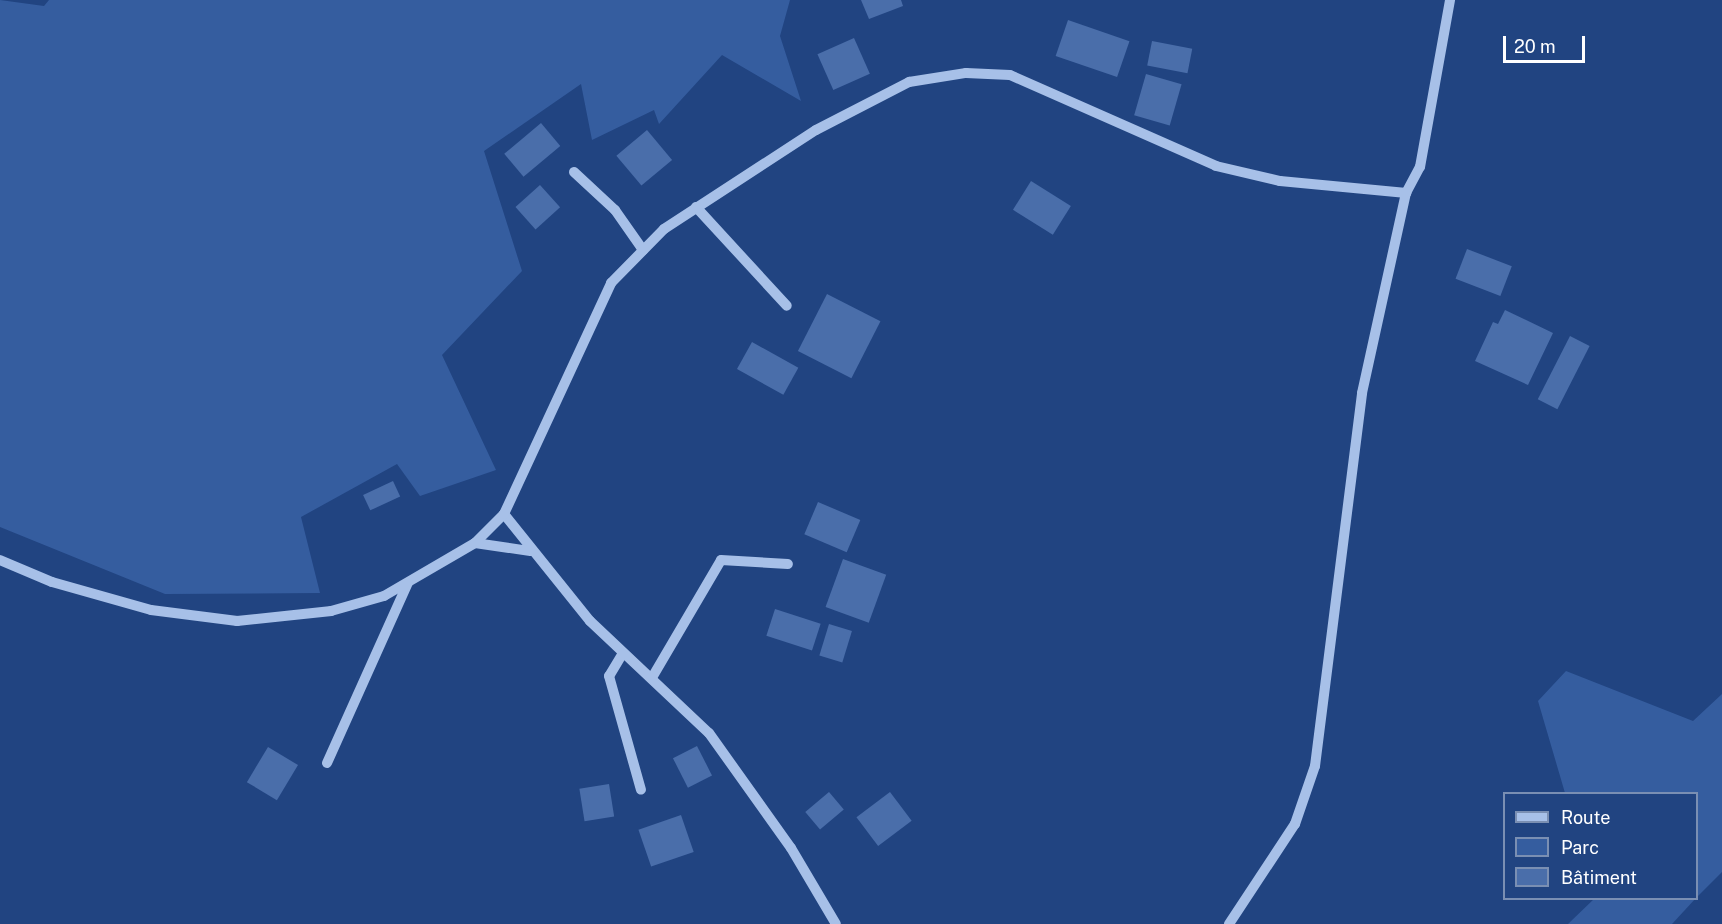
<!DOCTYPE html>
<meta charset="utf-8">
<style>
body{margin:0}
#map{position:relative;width:1722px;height:924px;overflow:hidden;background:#214481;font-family:"Public Sans",sans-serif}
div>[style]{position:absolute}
.green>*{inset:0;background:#355d9f}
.building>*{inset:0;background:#4a6eaa;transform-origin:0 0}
.minor>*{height:10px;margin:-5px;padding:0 5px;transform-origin:5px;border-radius:5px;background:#a7c0e8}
span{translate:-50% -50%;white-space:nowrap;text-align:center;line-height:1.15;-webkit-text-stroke:4.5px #214481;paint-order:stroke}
.legend{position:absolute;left:1503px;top:792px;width:195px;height:108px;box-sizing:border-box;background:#214481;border:2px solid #7a8fb3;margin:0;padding:8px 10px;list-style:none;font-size:18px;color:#fff}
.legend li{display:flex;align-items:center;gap:12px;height:30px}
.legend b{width:30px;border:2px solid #7a8fb3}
.scale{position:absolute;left:1503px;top:36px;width:82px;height:27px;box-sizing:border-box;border:3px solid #fff;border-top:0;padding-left:8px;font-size:18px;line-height:21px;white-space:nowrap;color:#fff;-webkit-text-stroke:4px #214481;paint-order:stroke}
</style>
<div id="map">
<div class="green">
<i style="clip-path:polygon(0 0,44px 6px,49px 0,790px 0,780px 36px,801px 101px,722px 55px,659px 124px,654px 110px,592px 140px,581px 84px,484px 151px,522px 271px,442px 355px,496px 470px,420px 496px,397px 464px,301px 517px,320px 593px,165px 594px,0 527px)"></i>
<i style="clip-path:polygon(1566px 671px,1693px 721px,1722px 694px,1722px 872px,1696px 898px,1696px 794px,1565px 793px,1538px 701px)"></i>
<i style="clip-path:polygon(1595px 898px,1696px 898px,1672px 924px,1568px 924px)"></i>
</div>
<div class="building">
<i style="clip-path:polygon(861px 0,901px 0,903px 6px,869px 19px)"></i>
<i style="left:1068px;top:20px;width:65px;height:38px;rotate:19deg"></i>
<i style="left:854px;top:38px;width:39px;height:40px;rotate:66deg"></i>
<i style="left:1152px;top:41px;width:41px;height:25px;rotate:11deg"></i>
<i style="left:1146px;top:74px;width:37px;height:43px;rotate:16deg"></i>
<i style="left:541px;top:123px;width:30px;height:48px;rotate:50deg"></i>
<i style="left:647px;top:130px;width:39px;height:40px;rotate:50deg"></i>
<i style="left:1031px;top:181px;width:47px;height:34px;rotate:32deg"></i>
<i style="left:540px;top:185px;width:30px;height:33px;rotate:48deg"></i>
<i style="left:1467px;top:249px;width:48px;height:32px;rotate:21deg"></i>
<i style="left:827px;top:294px;width:60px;height:64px;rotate:27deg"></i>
<i style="clip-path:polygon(1505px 310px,1553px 333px,1528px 385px,1475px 361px,1493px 322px,1498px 324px)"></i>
<i style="left:1570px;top:336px;width:22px;height:71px;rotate:27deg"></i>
<i style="left:752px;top:342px;width:53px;height:31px;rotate:29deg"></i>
<i style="left:393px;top:481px;width:17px;height:33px;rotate:65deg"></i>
<i style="left:818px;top:502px;width:46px;height:35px;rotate:23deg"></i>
<i style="left:843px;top:559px;width:46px;height:51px;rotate:20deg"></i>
<i style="left:775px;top:609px;width:48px;height:28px;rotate:18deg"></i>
<i style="left:829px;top:624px;width:24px;height:33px;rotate:17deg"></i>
<i style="left:697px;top:746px;width:33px;height:27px;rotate:63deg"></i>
<i style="left:268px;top:747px;width:35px;height:41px;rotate:31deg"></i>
<i style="left:609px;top:784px;width:33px;height:30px;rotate:81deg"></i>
<i style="left:829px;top:792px;width:23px;height:31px;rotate:50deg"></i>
<i style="left:890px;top:792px;width:36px;height:42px;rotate:53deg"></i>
<i style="left:681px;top:815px;width:39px;height:45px;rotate:71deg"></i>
</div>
<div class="minor">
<i style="left:574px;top:172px;width:56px;rotate:42.8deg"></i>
<i style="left:615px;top:210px;width:49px;rotate:55deg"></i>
<i style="left:696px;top:207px;width:134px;rotate:47.4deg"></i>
<i style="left:504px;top:514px;width:137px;rotate:51.2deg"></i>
<i style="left:590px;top:621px;width:163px;rotate:43.3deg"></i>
<i style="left:709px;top:733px;width:141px;rotate:54.5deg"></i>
<i style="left:791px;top:848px;width:88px;rotate:59.4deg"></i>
<i style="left:475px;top:543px;width:56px;rotate:8.3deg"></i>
<i style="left:0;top:560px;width:56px;rotate:22.9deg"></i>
<i style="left:52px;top:582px;width:103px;rotate:15.8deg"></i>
<i style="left:151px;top:610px;width:87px;rotate:7.3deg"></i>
<i style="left:237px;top:621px;width:95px;rotate:-6.1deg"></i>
<i style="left:331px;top:611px;width:55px;rotate:-15.8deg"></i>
<i style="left:384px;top:596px;width:105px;rotate:-30.2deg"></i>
<i style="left:475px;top:543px;width:41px;rotate:-45deg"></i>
<i style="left:504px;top:514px;width:255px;rotate:-65.1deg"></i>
<i style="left:611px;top:283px;width:76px;rotate:-45.5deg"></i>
<i style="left:664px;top:229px;width:181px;rotate:-33.1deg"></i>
<i style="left:816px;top:130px;width:105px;rotate:-27.3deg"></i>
<i style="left:909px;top:82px;width:58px;rotate:-9deg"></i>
<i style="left:966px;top:73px;width:44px;rotate:2.6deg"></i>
<i style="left:1010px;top:75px;width:225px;rotate:23.8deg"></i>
<i style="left:1216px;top:166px;width:66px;rotate:13.2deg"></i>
<i style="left:1280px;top:181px;width:127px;rotate:5.4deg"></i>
<i style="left:1406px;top:193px;width:30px;rotate:-62deg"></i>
<i style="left:1420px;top:167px;width:170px;rotate:-79.8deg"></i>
<i style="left:623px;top:653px;width:27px;rotate:121deg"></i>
<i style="left:609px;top:676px;width:118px;rotate:74.3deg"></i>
<i style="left:653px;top:676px;width:134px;rotate:-59.6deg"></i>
<i style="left:721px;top:560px;width:67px;rotate:3.4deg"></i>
<i style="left:327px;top:763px;width:197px;rotate:-65.8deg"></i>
<i style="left:1229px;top:924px;width:120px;rotate:-56.6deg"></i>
<i style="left:1295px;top:824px;width:61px;rotate:-71deg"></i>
<i style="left:1315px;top:766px;width:376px;rotate:-82.8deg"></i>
<i style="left:1362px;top:393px;width:205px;rotate:-77.6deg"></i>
</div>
<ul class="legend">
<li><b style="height:8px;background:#a7c0e8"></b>Route</li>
<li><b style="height:16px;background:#355d9f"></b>Parc</li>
<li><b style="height:16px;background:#4a6eaa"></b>Bâtiment</li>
</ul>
<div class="scale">20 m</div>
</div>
